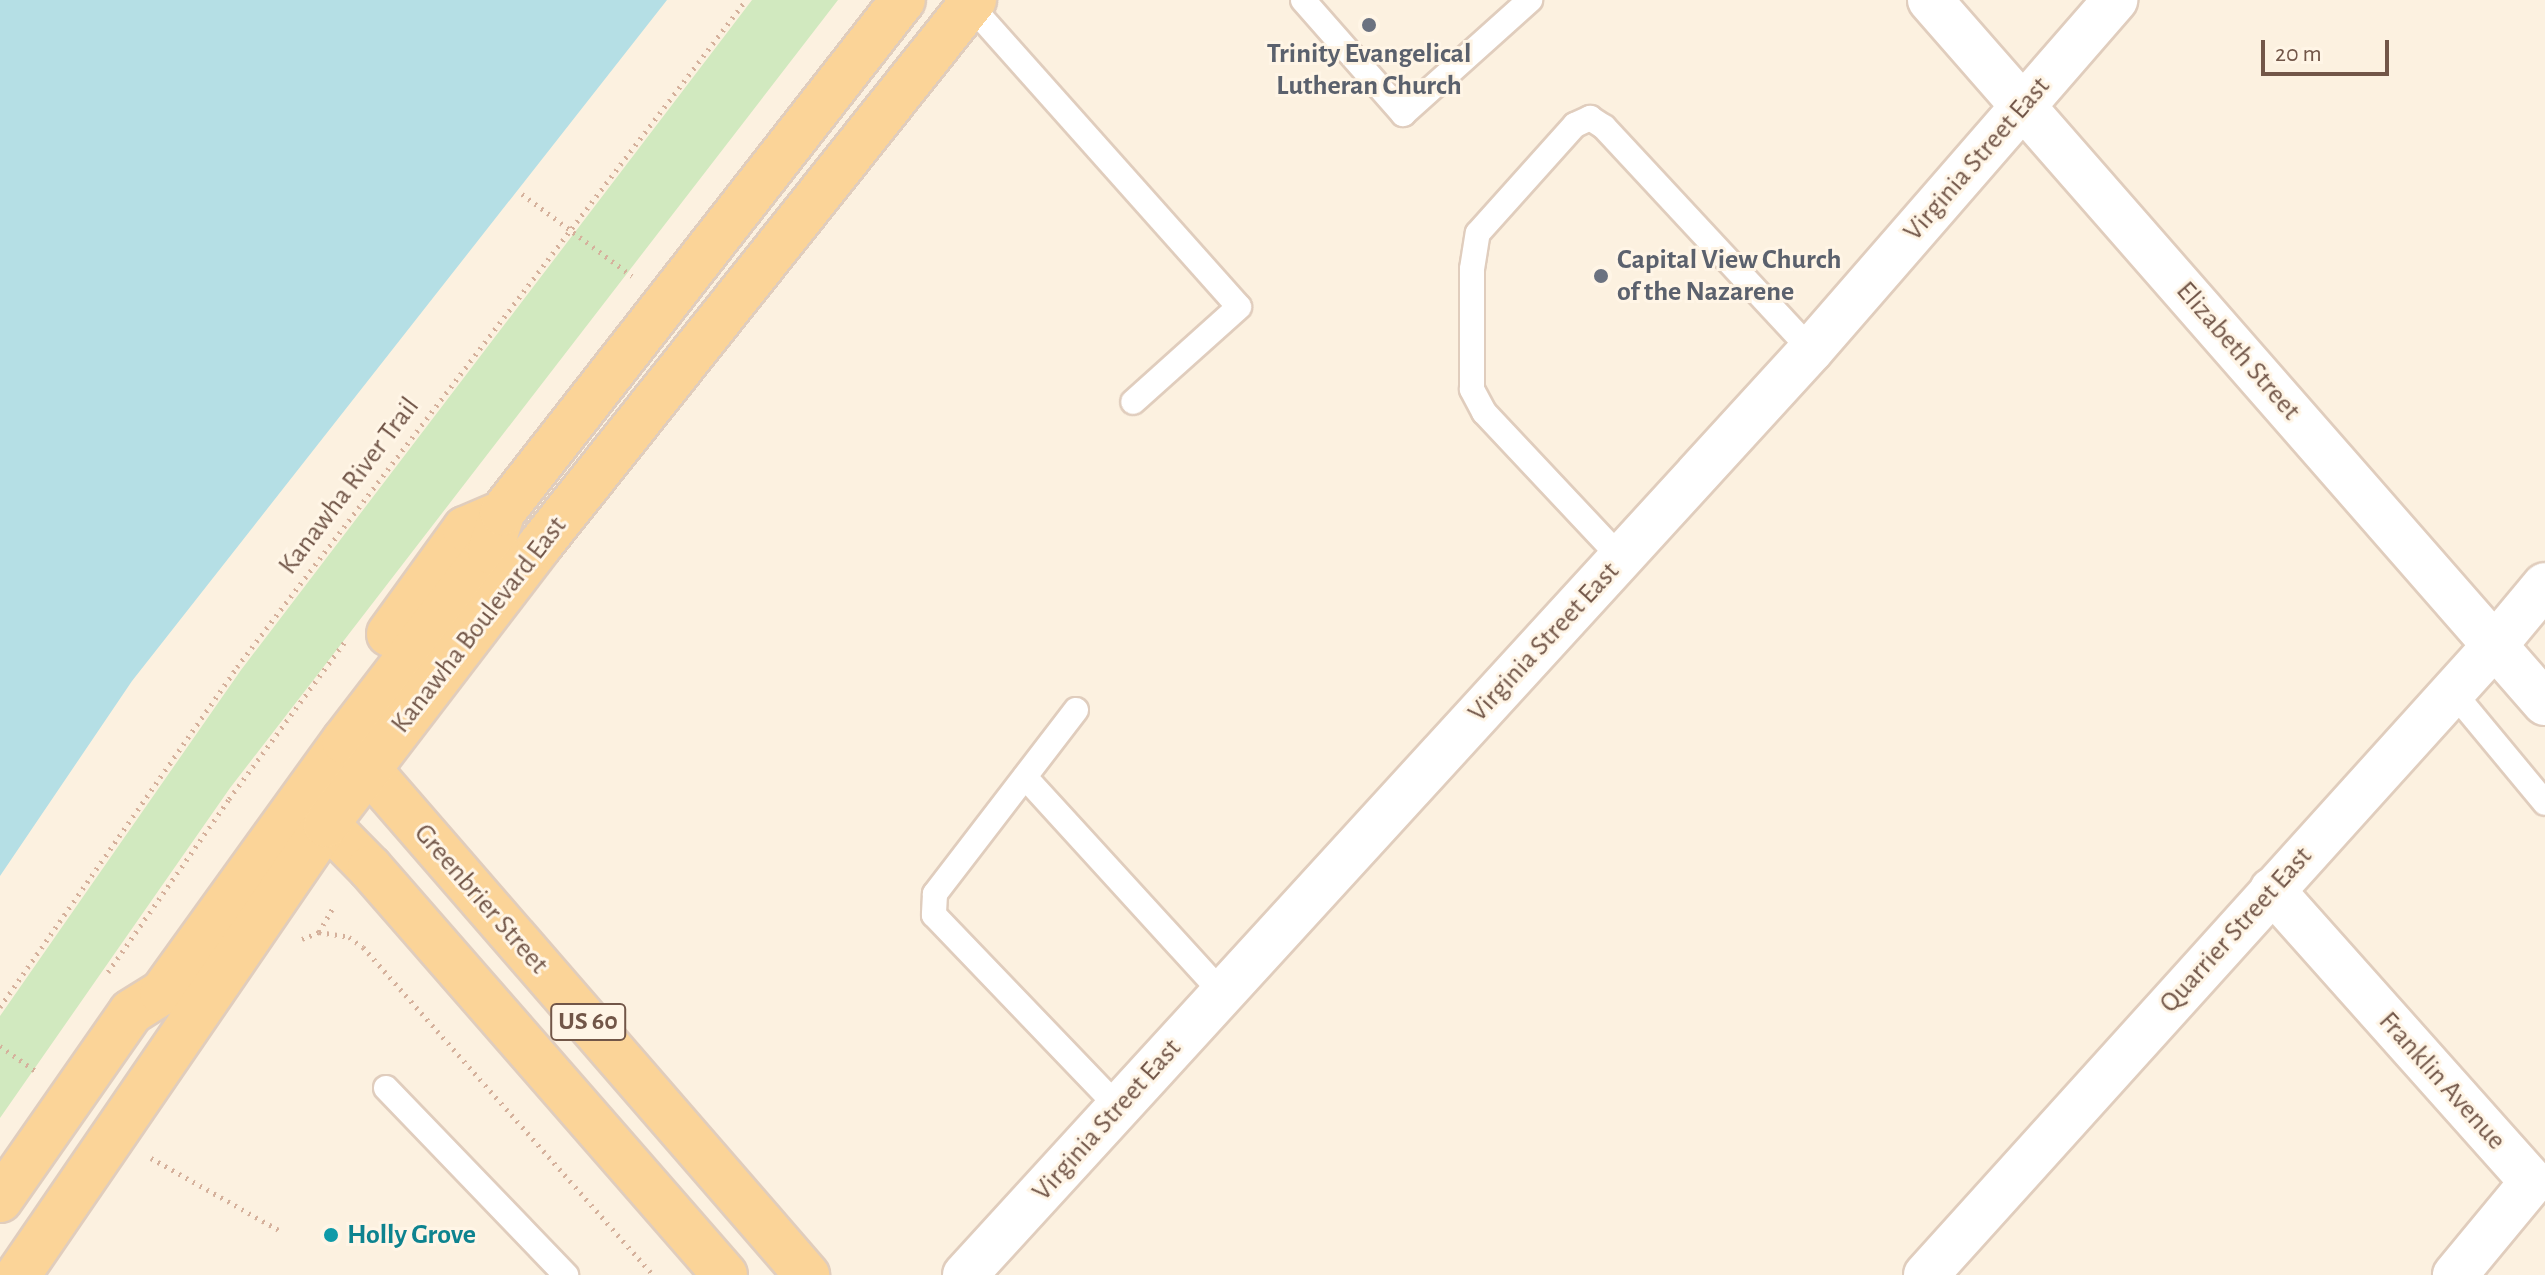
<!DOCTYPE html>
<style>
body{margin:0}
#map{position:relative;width:2545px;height:1275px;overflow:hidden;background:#fcf1e0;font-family:"Alegreya Sans",sans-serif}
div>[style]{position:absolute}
.green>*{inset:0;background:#d1e9bf}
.water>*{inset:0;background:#b5dfe5}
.path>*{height:5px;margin-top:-2.5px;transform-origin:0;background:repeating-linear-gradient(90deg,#d5b19c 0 2px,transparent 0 8px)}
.roads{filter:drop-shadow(2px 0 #e0cdbd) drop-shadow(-2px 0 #e0cdbd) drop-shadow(0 2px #e0cdbd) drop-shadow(0 -2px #e0cdbd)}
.lane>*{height:24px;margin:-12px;padding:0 12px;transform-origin:12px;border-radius:12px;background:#fff}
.street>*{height:44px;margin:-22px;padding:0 22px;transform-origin:22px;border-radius:22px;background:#fff}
.secondary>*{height:44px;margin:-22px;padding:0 22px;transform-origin:22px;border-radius:22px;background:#fff}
.primary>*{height:44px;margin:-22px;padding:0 22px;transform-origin:22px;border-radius:22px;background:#fbd498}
.dots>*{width:22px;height:22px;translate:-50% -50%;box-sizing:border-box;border:4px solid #fff5e6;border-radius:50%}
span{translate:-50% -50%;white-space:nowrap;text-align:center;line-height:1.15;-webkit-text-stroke:6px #fff5e6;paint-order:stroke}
.shield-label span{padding:2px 6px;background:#fff5e6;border:2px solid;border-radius:6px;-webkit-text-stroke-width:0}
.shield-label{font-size:26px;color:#725648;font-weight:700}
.worship-label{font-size:28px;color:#5b616d;font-weight:700}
.left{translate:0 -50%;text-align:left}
.street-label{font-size:28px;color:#725648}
.culture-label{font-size:28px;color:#0d838f;font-weight:700}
.scale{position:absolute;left:2261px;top:40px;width:128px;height:36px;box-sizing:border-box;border:4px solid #725648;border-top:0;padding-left:10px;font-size:24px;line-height:28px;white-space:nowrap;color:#725648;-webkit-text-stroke:6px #fff5e6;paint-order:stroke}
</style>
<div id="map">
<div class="green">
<i style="clip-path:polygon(752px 0,838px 0,230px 788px,0 1118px,0 1016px,241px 670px)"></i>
</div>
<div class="water">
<i style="clip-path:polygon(0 0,667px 0,132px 681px,0 876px)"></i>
</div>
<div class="path">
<i style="left:522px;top:194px;width:137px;rotate:36.7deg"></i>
<i style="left:319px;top:932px;width:30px;rotate:9deg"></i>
<i style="left:349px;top:937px;width:17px;rotate:36deg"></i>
<i style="left:363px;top:947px;width:438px;rotate:48.5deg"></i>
<i style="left:302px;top:939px;width:18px;rotate:-22deg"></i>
<i style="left:319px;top:932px;width:30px;rotate:-60deg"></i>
<i style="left:108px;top:972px;width:211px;rotate:-55deg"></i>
<i style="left:229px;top:799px;width:199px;rotate:-53.6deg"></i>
<i style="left:0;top:1007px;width:414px;rotate:-55.1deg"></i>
<i style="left:237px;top:667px;width:839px;rotate:-52.65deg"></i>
<i style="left:0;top:1046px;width:45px;rotate:35.1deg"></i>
<i style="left:151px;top:1158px;width:147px;rotate:29.4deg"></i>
</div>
<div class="roads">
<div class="lane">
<i style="left:1303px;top:0;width:152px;rotate:48.7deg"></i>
<i style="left:1403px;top:114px;width:171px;rotate:-41.9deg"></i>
<i style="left:970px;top:5px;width:404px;rotate:48.3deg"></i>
<i style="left:1239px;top:307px;width:142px;rotate:138.1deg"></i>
<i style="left:1621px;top:558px;width:200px;rotate:-133.2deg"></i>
<i style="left:1484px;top:412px;width:26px;rotate:-118deg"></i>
<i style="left:1472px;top:389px;width:120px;rotate:-90deg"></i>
<i style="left:1472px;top:269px;width:36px;rotate:-81deg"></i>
<i style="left:1478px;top:233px;width:145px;rotate:-48.1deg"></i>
<i style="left:1575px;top:125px;width:17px;rotate:-25deg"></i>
<i style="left:1590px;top:118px;width:17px;rotate:33deg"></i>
<i style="left:1604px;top:127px;width:304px;rotate:47.1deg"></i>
<i style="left:2453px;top:692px;width:144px;rotate:50.3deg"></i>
<i style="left:1076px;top:710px;width:232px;rotate:127.5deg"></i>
<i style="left:935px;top:894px;width:21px;rotate:93deg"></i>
<i style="left:934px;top:915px;width:266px;rotate:46.2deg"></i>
<i style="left:1025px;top:777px;width:292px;rotate:47.6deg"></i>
<i style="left:386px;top:1088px;width:260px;rotate:46.1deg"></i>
</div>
<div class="street">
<i style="left:1930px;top:0;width:934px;rotate:48.82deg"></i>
<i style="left:2272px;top:890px;width:391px;rotate:48.3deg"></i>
<i style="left:2532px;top:1182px;width:121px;rotate:129.6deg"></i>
</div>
<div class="secondary">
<i style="left:965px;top:1275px;width:1254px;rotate:-47.55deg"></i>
<i style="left:1811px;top:350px;width:464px;rotate:-49deg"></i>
<i style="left:1926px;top:1275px;width:849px;rotate:-47.91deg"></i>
<i style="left:2495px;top:645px;width:78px;rotate:-50.2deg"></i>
</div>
<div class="primary">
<i style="left:389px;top:634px;width:130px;rotate:-54.1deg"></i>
<i style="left:465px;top:529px;width:40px;rotate:-23.4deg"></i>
<i style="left:350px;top:748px;width:698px;rotate:49.07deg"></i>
<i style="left:307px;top:804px;width:90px;rotate:45.5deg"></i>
<i style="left:370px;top:868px;width:540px;rotate:48.9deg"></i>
<i style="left:0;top:1200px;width:229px;rotate:-55.1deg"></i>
<i style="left:131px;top:1012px;width:36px;rotate:-32deg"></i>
<i style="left:162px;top:993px;width:311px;rotate:-54.2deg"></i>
<i style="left:344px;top:741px;width:240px;rotate:-52.5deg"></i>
<i style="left:490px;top:551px;width:40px;rotate:-72deg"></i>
<i style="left:502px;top:513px;width:651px;rotate:-51.99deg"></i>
<i style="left:18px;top:1275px;width:545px;rotate:-55.61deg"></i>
<i style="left:326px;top:825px;width:352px;rotate:-52.6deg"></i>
<i style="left:540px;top:545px;width:697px;rotate:-51.47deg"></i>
</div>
</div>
<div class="dots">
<i style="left:1369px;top:25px;background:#6b7280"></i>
<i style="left:1601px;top:276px;background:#6b7280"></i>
<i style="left:331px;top:1235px;background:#0f9aa8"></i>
</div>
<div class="shield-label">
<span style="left:588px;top:1022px">US 60</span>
</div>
<div class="worship-label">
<span style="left:1369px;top:70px">Trinity Evangelical<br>Lutheran Church</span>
<span class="left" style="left:1617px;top:276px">Capital View Church<br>of the Nazarene</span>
</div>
<div class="street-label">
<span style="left:1977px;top:159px;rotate:-49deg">Virginia Street East</span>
<span style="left:2238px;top:351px;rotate:49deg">Elizabeth Street</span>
<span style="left:349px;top:486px;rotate:-53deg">Kanawha River Trail</span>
<span style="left:479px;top:625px;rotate:-52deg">Kanawha Boulevard East</span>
<span style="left:1544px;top:642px;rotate:-47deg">Virginia Street East</span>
<span style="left:481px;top:899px;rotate:49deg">Greenbrier Street</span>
<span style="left:2236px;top:930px;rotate:-48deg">Quarrier Street East</span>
<span style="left:2442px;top:1081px;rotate:48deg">Franklin Avenue</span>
<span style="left:1107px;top:1120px;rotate:-48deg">Virginia Street East</span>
</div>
<div class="culture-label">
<span class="left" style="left:347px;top:1235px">Holly Grove</span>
</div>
<div class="scale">20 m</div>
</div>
